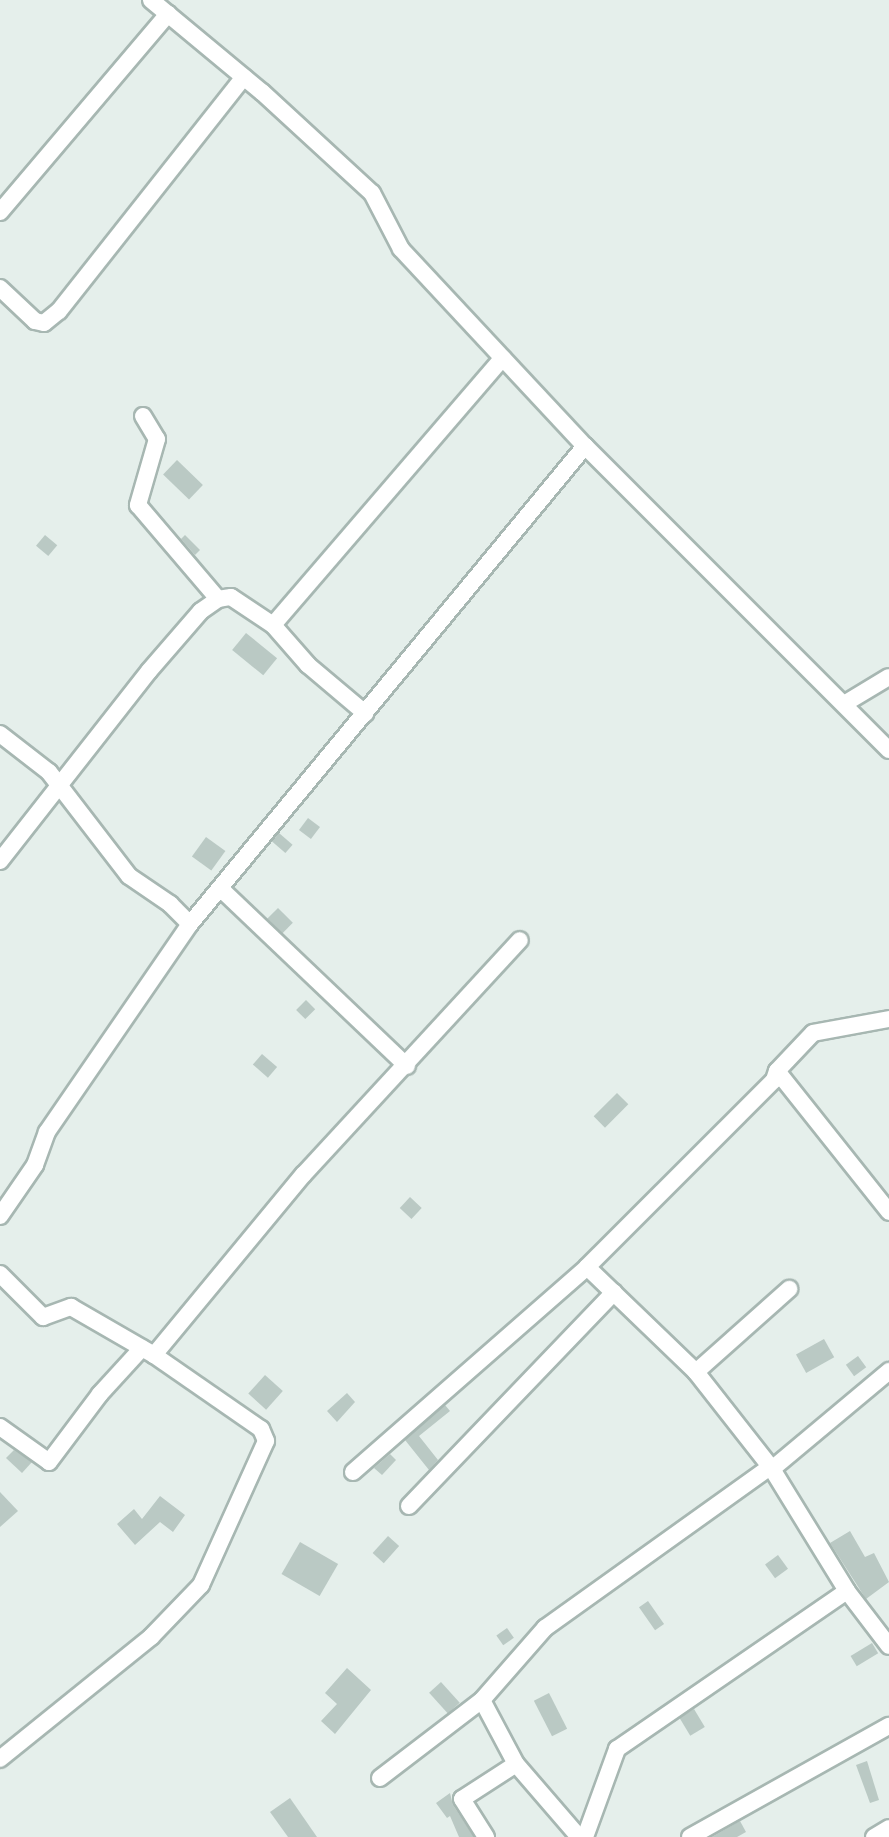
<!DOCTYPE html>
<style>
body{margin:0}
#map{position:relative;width:889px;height:1837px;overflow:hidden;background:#e5efeb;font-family:"Noto Sans",sans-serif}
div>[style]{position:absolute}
.building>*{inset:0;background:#bac9c4;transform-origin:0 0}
.roads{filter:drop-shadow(2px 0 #a7b7b2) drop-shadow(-2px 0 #a7b7b2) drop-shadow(0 2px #a7b7b2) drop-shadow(0 -2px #a7b7b2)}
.street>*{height:16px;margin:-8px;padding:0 8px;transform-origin:8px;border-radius:8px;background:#fff}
span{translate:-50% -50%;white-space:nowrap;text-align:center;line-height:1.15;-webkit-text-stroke:7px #f6fbf8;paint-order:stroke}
</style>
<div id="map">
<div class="building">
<i style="left:177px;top:460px;width:36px;height:20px;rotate:44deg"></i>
<i style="left:45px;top:535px;width:16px;height:14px;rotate:40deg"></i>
<i style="clip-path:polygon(185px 535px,200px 550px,195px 555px,181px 539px)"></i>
<i style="left:246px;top:633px;width:40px;height:22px;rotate:39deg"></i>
<i style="left:308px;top:818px;width:15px;height:15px;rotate:37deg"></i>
<i style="left:279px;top:833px;width:18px;height:11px;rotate:41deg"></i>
<i style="left:206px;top:837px;width:24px;height:24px;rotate:36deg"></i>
<i style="left:278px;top:908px;width:21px;height:15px;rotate:45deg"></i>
<i style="left:306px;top:1000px;width:13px;height:14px;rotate:45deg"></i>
<i style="left:262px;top:1054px;width:20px;height:14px;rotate:41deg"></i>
<i style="left:617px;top:1093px;width:16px;height:33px;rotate:45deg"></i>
<i style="left:410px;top:1197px;width:16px;height:15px;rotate:43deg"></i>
<i style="left:824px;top:1339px;width:21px;height:32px;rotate:61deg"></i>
<i style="left:858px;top:1356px;width:14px;height:15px;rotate:54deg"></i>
<i style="left:265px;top:1375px;width:24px;height:25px;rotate:42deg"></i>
<i style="clip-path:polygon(347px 1393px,355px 1402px,337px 1422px,327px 1411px)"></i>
<i style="clip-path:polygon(445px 1405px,450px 1411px,419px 1436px,438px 1460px,429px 1470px,405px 1440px)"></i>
<i style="clip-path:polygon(14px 1450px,32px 1462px,22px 1473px,6px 1458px)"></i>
<i style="clip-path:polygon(390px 1454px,396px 1460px,382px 1475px,374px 1468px)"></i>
<i style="clip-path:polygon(0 1492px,18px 1511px,0 1527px)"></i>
<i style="clip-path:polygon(160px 1496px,185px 1515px,173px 1532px,160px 1522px,135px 1545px,117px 1524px,134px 1509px,142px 1519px)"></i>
<i style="clip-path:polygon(850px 1531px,865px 1557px,874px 1553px,889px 1582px,866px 1599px,830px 1543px)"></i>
<i style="left:388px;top:1536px;width:15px;height:23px;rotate:42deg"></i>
<i style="left:300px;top:1542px;width:44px;height:37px;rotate:30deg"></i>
<i style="left:778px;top:1555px;width:17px;height:16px;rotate:54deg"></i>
<i style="left:648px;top:1601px;width:28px;height:11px;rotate:55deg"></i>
<i style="left:507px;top:1628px;width:12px;height:13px;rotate:55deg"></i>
<i style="left:872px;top:1643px;width:12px;height:25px;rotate:59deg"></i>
<i style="clip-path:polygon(347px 1668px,371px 1690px,335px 1734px,321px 1721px,337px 1704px,325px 1693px)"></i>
<i style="left:441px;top:1682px;width:28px;height:16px;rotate:48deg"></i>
<i style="left:549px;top:1693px;width:40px;height:17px;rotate:63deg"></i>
<i style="left:694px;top:1709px;width:21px;height:17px;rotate:59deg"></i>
<i style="clip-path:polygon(867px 1761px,879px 1800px,870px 1803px,856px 1765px)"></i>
<i style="clip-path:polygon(450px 1793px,453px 1805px,474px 1837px,459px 1837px,450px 1816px,447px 1818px,436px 1803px)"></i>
<i style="clip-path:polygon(290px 1798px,317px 1837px,288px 1837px,270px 1812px)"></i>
<i style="clip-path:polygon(740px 1821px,746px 1832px,737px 1837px,712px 1837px)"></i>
</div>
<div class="roads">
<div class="street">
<i style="left:151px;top:0;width:144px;rotate:39.7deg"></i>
<i style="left:262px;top:92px;width:149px;rotate:42.6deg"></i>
<i style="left:372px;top:193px;width:63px;rotate:62.6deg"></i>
<i style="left:401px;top:249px;width:270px;rotate:47deg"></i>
<i style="left:585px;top:446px;width:430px;rotate:45deg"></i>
<i style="left:0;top:212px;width:260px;rotate:-49.7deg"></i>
<i style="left:0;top:288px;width:48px;rotate:43.3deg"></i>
<i style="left:35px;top:321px;width:9px;rotate:13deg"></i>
<i style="left:44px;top:323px;width:19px;rotate:-39deg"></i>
<i style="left:59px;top:311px;width:298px;rotate:-51.7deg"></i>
<i style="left:143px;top:416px;width:27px;rotate:59deg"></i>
<i style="left:157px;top:439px;width:69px;rotate:106.1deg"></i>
<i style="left:138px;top:505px;width:123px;rotate:49.6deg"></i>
<i style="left:273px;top:625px;width:352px;rotate:-49.3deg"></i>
<i style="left:844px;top:704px;width:52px;rotate:-31deg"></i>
<i style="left:0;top:734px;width:62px;rotate:37.8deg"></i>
<i style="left:49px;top:772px;width:131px;rotate:52.4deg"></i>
<i style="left:129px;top:876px;width:50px;rotate:34.3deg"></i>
<i style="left:170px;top:904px;width:28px;rotate:45deg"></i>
<i style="left:0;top:861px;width:241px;rotate:-51.9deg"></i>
<i style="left:149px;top:671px;width:79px;rotate:-49.1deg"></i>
<i style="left:201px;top:611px;width:21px;rotate:-35deg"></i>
<i style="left:218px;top:599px;width:13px;rotate:-9deg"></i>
<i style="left:231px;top:597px;width:50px;rotate:33.7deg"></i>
<i style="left:273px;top:625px;width:53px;rotate:48.8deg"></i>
<i style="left:308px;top:665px;width:75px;rotate:40.1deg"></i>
<i style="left:220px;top:888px;width:258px;rotate:43.6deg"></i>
<i style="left:889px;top:1019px;width:77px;rotate:169.6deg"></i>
<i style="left:813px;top:1033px;width:52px;rotate:133.5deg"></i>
<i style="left:777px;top:1071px;width:180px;rotate:51.5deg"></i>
<i style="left:0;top:1216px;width:62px;rotate:-55.5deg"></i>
<i style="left:35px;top:1165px;width:35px;rotate:-70deg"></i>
<i style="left:47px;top:1132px;width:252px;rotate:-55.5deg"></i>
<i style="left:190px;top:924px;width:620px;rotate:-50.43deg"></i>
<i style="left:587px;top:1267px;width:264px;rotate:-45deg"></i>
<i style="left:774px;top:1080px;width:9px;rotate:-72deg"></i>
<i style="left:0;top:1274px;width:61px;rotate:45deg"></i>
<i style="left:43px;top:1317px;width:30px;rotate:-20deg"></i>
<i style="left:71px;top:1307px;width:96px;rotate:30deg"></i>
<i style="left:154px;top:1355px;width:130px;rotate:34.7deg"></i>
<i style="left:261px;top:1429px;width:13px;rotate:67deg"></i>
<i style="left:266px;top:1441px;width:158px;rotate:114.3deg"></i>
<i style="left:201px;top:1585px;width:72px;rotate:133.9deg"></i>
<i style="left:151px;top:1637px;width:194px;rotate:141.1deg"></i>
<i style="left:154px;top:1355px;width:235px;rotate:-50.4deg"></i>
<i style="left:304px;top:1174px;width:318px;rotate:-47.3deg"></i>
<i style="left:696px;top:1372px;width:125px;rotate:-41.7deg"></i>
<i style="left:0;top:1427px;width:60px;rotate:35.5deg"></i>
<i style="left:49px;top:1462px;width:85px;rotate:-53.1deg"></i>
<i style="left:100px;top:1394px;width:62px;rotate:-47.6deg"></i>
<i style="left:772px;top:1469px;width:153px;rotate:-39.9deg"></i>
<i style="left:353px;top:1472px;width:311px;rotate:-41.2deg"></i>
<i style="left:587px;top:1267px;width:151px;rotate:43.9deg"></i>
<i style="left:696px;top:1372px;width:123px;rotate:51.9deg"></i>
<i style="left:772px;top:1469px;width:143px;rotate:58.4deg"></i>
<i style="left:847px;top:1591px;width:69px;rotate:52.6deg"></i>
<i style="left:409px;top:1506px;width:296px;rotate:-46.2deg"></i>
<i style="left:380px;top:1778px;width:128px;rotate:-37.4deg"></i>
<i style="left:486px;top:1837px;width:45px;rotate:-122.3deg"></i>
<i style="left:462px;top:1799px;width:64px;rotate:-32.9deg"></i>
<i style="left:579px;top:1837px;width:96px;rotate:-130.8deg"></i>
<i style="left:516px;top:1764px;width:72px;rotate:-118deg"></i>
<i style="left:482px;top:1700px;width:96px;rotate:-48.8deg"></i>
<i style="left:545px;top:1628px;width:278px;rotate:-35.6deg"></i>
<i style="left:585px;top:1837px;width:94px;rotate:-70deg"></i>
<i style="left:617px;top:1749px;width:279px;rotate:-34.5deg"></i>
<i style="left:690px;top:1837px;width:228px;rotate:-29.2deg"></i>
<i style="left:874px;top:1837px;width:17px;rotate:-31deg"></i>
</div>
</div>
</div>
